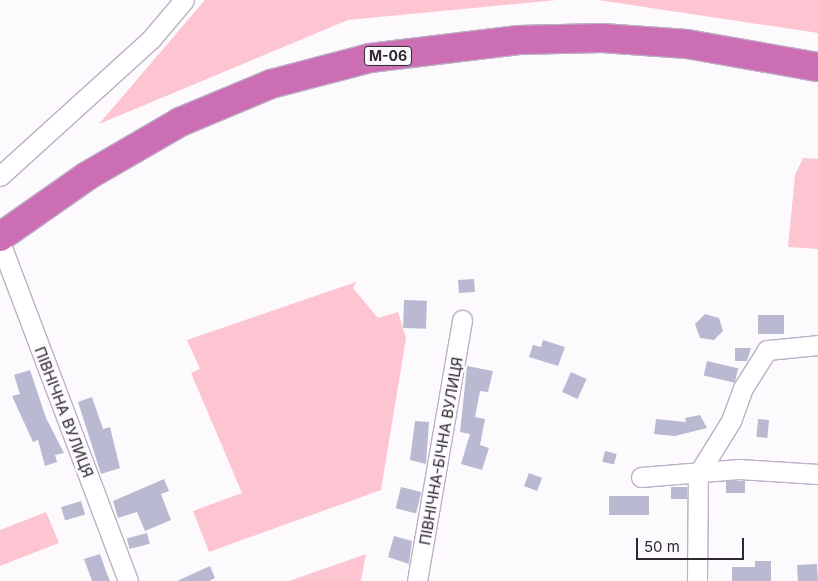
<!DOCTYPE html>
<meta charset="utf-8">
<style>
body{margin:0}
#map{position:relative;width:818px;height:581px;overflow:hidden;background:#fdfafe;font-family:Inter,sans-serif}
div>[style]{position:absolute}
.green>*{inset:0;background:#fdc5d2}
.building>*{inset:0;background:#b9b9d2;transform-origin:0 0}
.roads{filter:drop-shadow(1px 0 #bdafc6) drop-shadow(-1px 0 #bdafc6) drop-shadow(0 1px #bdafc6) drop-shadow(0 -1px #bdafc6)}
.minor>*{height:19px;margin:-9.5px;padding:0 9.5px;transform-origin:9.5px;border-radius:9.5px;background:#fff}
.highway>*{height:28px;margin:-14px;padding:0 14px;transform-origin:14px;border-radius:14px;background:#cc6eb3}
span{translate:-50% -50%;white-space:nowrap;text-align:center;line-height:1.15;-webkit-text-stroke:5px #fdfafe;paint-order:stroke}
.shield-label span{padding:1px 4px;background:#fdfafe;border:1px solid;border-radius:4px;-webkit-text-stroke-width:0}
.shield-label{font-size:14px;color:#2d2831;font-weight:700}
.street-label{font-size:15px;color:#2d2831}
.scale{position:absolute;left:636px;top:538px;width:108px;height:22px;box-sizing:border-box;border:2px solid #2d2831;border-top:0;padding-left:6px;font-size:15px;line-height:18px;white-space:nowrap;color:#2d2831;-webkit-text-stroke:4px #fdfafe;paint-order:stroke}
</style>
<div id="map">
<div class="green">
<i style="clip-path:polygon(205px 0,557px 0,348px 20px,99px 124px)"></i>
<i style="clip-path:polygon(598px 0,818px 0,818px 33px)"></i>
<i style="clip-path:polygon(803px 158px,818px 159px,818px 249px,788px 247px,795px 175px)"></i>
<i style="clip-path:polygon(356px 282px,353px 288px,378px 318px,398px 312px,406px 338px,381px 490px,209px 552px,193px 511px,242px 493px,191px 373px,200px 369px,187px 340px)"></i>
<i style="clip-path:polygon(46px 512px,59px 543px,0 566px,0 530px)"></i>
<i style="clip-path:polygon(366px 554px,361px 581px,289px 581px)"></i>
</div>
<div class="building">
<i style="left:474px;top:279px;width:13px;height:16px;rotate:86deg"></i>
<i style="left:404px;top:300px;width:23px;height:28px;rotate:2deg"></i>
<i style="clip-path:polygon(705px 314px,719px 318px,723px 331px,714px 340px,700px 338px,695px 324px)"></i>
<i style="left:758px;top:315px;width:26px;height:19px"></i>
<i style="clip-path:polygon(543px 340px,565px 347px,558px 366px,529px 357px,533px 345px,541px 347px)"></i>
<i style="clip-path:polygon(735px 348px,751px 348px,747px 361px,735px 361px)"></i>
<i style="left:707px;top:361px;width:32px;height:15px;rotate:13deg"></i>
<i style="clip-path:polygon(467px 366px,493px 371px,488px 392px,480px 391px,475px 417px,485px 419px,480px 445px,489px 448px,482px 470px,461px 464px,470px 434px,460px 432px)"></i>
<i style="clip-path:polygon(30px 370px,46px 418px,64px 453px,55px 455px,57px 462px,45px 466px,38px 440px,33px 442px,12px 396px,20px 394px,14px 375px)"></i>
<i style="left:571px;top:372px;width:17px;height:22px;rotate:24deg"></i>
<i style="clip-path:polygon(92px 397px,103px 429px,110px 427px,120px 468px,101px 474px,78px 402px)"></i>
<i style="clip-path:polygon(700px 415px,707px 428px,675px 436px,654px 434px,656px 419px,686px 422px,685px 418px)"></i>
<i style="left:758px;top:419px;width:11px;height:18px;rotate:5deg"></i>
<i style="clip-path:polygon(415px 421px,429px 422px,426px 464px,410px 460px)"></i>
<i style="left:605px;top:451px;width:12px;height:11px;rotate:14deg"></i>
<i style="left:529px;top:473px;width:14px;height:14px;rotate:21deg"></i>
<i style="clip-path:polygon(164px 479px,169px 491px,161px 494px,171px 520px,145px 531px,137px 512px,118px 518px,113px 501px)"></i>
<i style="left:726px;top:481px;width:19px;height:12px"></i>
<i style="left:401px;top:487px;width:21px;height:22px;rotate:14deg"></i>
<i style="left:671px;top:487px;width:16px;height:12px"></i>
<i style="left:609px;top:496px;width:40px;height:19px"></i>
<i style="left:81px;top:501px;width:14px;height:21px;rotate:73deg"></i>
<i style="left:147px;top:533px;width:11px;height:21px;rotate:75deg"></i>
<i style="clip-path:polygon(394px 536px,412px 541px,409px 564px,388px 557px)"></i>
<i style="clip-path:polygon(100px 554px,106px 571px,110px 581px,92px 581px,84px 559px)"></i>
<i style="clip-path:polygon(755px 561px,771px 561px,771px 581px,732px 581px,732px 567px,755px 567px)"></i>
<i style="left:817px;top:564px;width:17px;height:20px;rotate:87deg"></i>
<i style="clip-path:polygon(210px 566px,215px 578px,209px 581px,177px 581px)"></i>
</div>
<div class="roads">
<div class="minor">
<i style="left:0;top:176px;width:204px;rotate:-42.2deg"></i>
<i style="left:151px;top:39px;width:51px;rotate:-49.8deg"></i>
<i style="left:0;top:242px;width:362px;rotate:69.3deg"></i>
<i style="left:641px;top:477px;width:98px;rotate:-4.7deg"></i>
<i style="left:739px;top:469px;width:79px;rotate:3.6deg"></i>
<i style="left:417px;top:581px;width:265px;rotate:-80.2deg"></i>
<i style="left:697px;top:581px;width:107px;rotate:-89.5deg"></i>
<i style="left:698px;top:474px;width:62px;rotate:-58.1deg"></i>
<i style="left:731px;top:421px;width:35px;rotate:-70deg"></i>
<i style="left:743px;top:388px;width:45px;rotate:-57.7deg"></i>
<i style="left:767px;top:350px;width:51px;rotate:-5.6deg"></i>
</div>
<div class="highway">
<i style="left:0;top:237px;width:106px;rotate:-35deg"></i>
<i style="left:87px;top:176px;width:108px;rotate:-30.1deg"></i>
<i style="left:180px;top:122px;width:99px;rotate:-22.7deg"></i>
<i style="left:271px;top:84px;width:102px;rotate:-14.7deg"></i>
<i style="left:370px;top:58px;width:150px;rotate:-6.9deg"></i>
<i style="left:519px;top:40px;width:83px;rotate:-1.4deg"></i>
<i style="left:602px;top:38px;width:85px;rotate:4deg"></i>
<i style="left:687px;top:44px;width:133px;rotate:10deg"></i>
</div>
</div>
<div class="shield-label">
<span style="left:388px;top:56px">М-06</span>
</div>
<div class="street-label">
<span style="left:64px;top:412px;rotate:69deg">ПІВНІЧНА ВУЛИЦЯ</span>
<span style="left:441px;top:451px;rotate:-80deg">ПІВНІЧНА-БІЧНА ВУЛИЦЯ</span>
</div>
<div class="scale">50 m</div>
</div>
